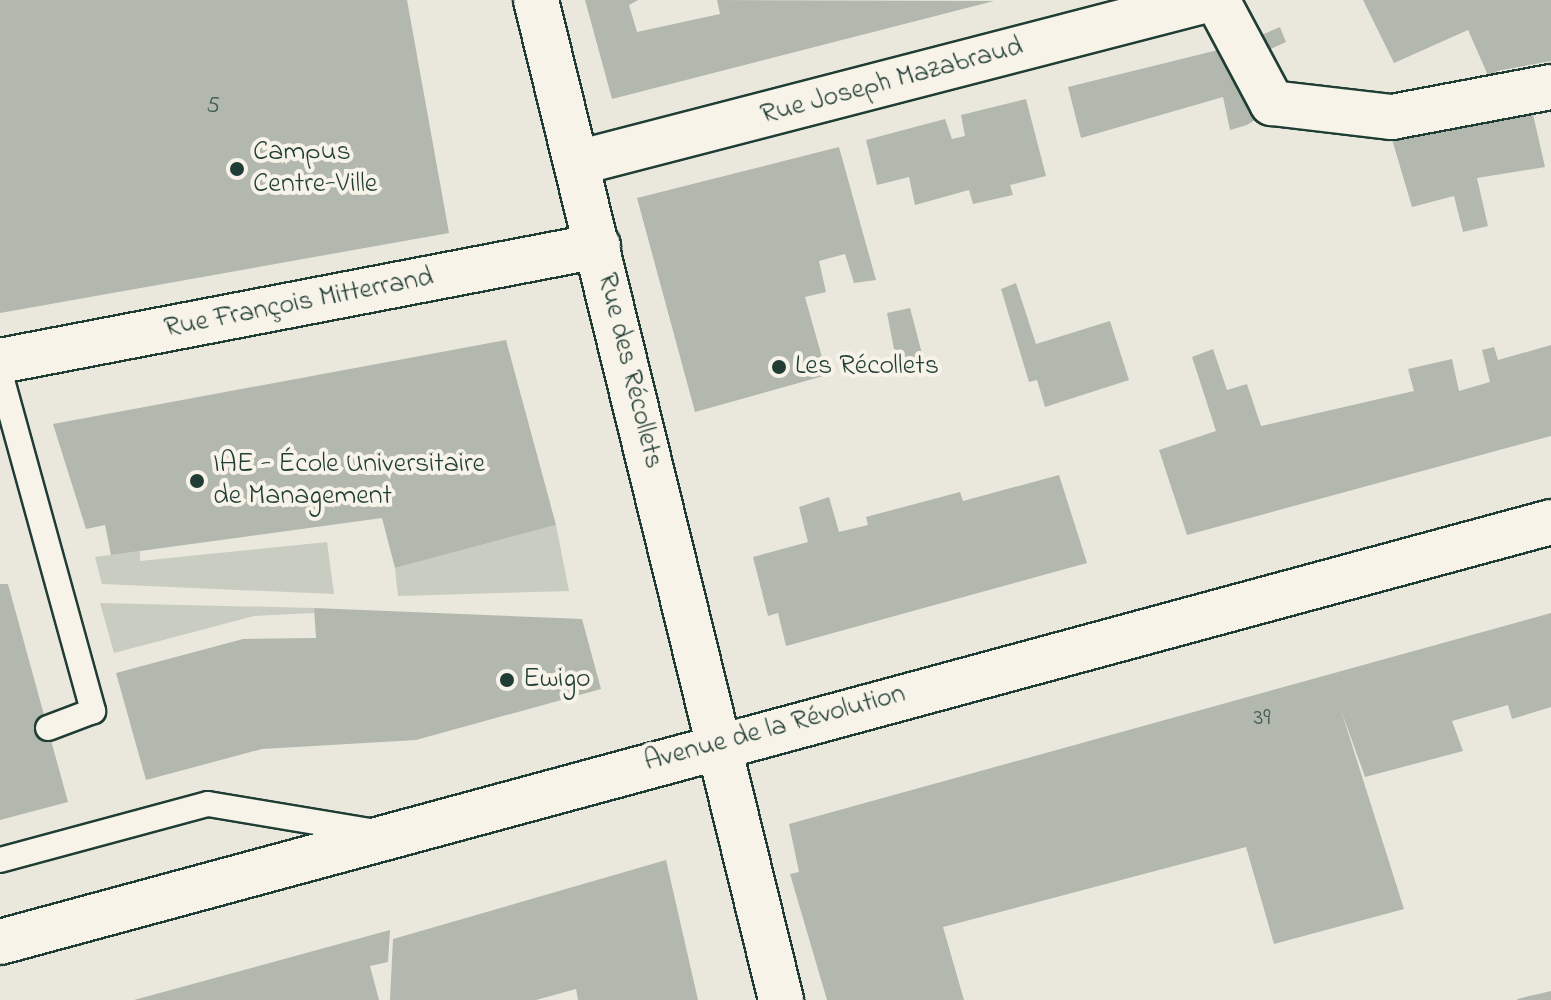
<!DOCTYPE html>
<meta charset="utf-8">
<style>
body{margin:0}
#map{position:relative;width:1551px;height:1000px;overflow:hidden;background:#eae8dd;font-family:"Indie Flower",sans-serif}
div>[style]{position:absolute}
.green>*{inset:0;background:#c8ccc1}
.building>*{inset:0;background:#b2b8ae}
.roads{filter:drop-shadow(2px 0 #1f3d34) drop-shadow(-2px 0 #1f3d34) drop-shadow(0 2px #1f3d34) drop-shadow(0 -2px #1f3d34)}
.service>*{height:24px;margin:-12px;padding:0 12px;transform-origin:12px;border-radius:12px;background:#f7f3e8}
.minor>*{height:44px;margin:-22px;padding:0 22px;transform-origin:22px;border-radius:22px;background:#f7f3e8}
.secondary>*{height:44px;margin:-22px;padding:0 22px;transform-origin:22px;border-radius:22px;background:#f7f3e8}
.dots>*{width:22px;height:22px;translate:-50% -50%;box-sizing:border-box;border:4px solid #f7f3e8;border-radius:50%}
span{translate:-50% -50%;white-space:nowrap;text-align:center;line-height:1.15;-webkit-text-stroke:8px #f7f3e8;paint-order:stroke}
.number-label{font-size:24px;color:#445c52}
.number-label span{-webkit-text-stroke-width:0}
.street-label{font-size:28px;color:#1f3d34}
.poi-label{font-size:28px;color:#1f3d34}
.left{translate:0 -50%;text-align:left}
</style>
<div id="map">
<div class="green">
<i style="clip-path:polygon(556px 525px,569px 591px,398px 596px,395px 568px)"></i>
<i style="clip-path:polygon(327px 542px,334px 594px,102px 584px,95px 557px,140px 551px,140px 561px)"></i>
<i style="clip-path:polygon(100px 603px,314px 608px,314px 613px,254px 616px,114px 653px)"></i>
</div>
<div class="building">
<i style="clip-path:polygon(0 0,407px 0,449px 233px,0 313px)"></i>
<i style="clip-path:polygon(585px 0,638px 0,629px 5px,637px 32px,720px 14px,717px 0,994px 1px,612px 99px)"></i>
<i style="clip-path:polygon(1363px 0,1551px 0,1551px 61px,1497px 71px,1490px 80px,1468px 30px,1394px 63px)"></i>
<i style="clip-path:polygon(1280px 27px,1286px 42px,1266px 51px,1257px 37px)"></i>
<i style="clip-path:polygon(1230px 47px,1265px 114px,1247px 125px,1230px 130px,1223px 97px,1081px 138px,1068px 87px)"></i>
<i style="clip-path:polygon(1026px 99px,1046px 176px,1010px 185px,1013px 195px,973px 204px,969px 190px,915px 205px,909px 177px,877px 185px,866px 140px,945px 119px,952px 139px,965px 136px,961px 115px)"></i>
<i style="clip-path:polygon(1532px 110px,1545px 167px,1477px 178px,1488px 226px,1463px 232px,1454px 196px,1412px 207px,1389px 129px)"></i>
<i style="clip-path:polygon(839px 147px,876px 280px,854px 283px,845px 254px,819px 261px,826px 292px,805px 297px,827px 375px,695px 412px,637px 198px)"></i>
<i style="clip-path:polygon(1016px 283px,1036px 344px,1110px 321px,1129px 380px,1045px 407px,1037px 380px,1029px 382px,1001px 289px)"></i>
<i style="clip-path:polygon(910px 308px,926px 369px,899px 375px,887px 313px)"></i>
<i style="clip-path:polygon(506px 340px,556px 525px,395px 568px,382px 518px,111px 555px,105px 525px,86px 529px,53px 424px)"></i>
<i style="clip-path:polygon(1551px 345px,1551px 436px,1187px 535px,1159px 450px,1216px 431px,1192px 357px,1213px 349px,1227px 390px,1247px 384px,1261px 426px,1414px 391px,1408px 369px,1452px 359px,1459px 391px,1490px 382px,1482px 350px,1494px 347px,1498px 360px)"></i>
<i style="clip-path:polygon(1059px 475px,1087px 563px,786px 646px,778px 613px,768px 616px,753px 557px,808px 542px,799px 507px,829px 497px,839px 532px,868px 525px,866px 517px,960px 492px,963px 501px)"></i>
<i style="clip-path:polygon(0 584px,8px 584px,68px 802px,0 820px)"></i>
<i style="clip-path:polygon(314px 608px,582px 619px,601px 689px,416px 740px,262px 749px,146px 780px,116px 673px,243px 639px,316px 638px)"></i>
<i style="clip-path:polygon(1551px 613px,1551px 707px,1512px 719px,1508px 705px,1452px 721px,1463px 751px,1365px 777px,1341px 710px,1404px 909px,1274px 944px,1246px 847px,943px 927px,964px 1000px,827px 1000px,790px 874px,799px 872px,789px 824px)"></i>
<i style="clip-path:polygon(666px 860px,698px 1000px,578px 1000px,576px 989px,536px 1000px,390px 1000px,393px 939px)"></i>
<i style="clip-path:polygon(390px 930px,388px 962px,370px 966px,379px 1000px,134px 1000px)"></i>
<i style="clip-path:polygon(1551px 991px,1551px 1000px,1518px 1000px,1517px 999px)"></i>
</div>
<div class="roads">
<div class="service">
<i style="left:0;top:373px;width:351px;rotate:74.6deg"></i>
<i style="left:93px;top:711px;width:48px;rotate:159.3deg"></i>
<i style="left:0;top:860px;width:215px;rotate:-15.1deg"></i>
<i style="left:208px;top:804px;width:169px;rotate:9.5deg"></i>
</div>
<div class="minor">
<i style="left:536px;top:0;width:1030px;rotate:76.23deg"></i>
<i style="left:1217px;top:0;width:117px;rotate:61.9deg"></i>
<i style="left:1272px;top:103px;width:121px;rotate:6.7deg"></i>
<i style="left:1392px;top:117px;width:162px;rotate:-10.7deg"></i>
<i style="left:577px;top:163px;width:651px;rotate:-14.51deg"></i>
<i style="left:0;top:361px;width:609px;rotate:-10.89deg"></i>
</div>
<div class="secondary">
<i style="left:0;top:942px;width:1607px;rotate:-15.15deg"></i>
</div>
</div>
<div class="dots">
<i style="left:237px;top:169px;background:#1f3d34"></i>
<i style="left:779px;top:367px;background:#1f3d34"></i>
<i style="left:197px;top:481px;background:#1f3d34"></i>
<i style="left:507px;top:680px;background:#1f3d34"></i>
</div>
<div class="number-label">
<span style="left:213px;top:107px">5</span>
<span style="left:1262px;top:719px">39</span>
</div>
<div class="street-label">
<span style="left:892px;top:82px;rotate:-15deg">Rue Joseph Mazabraud</span>
<span style="left:299px;top:304px;rotate:-11deg">Rue François Mitterrand</span>
<span style="left:629px;top:371px;rotate:76deg">Rue des Récollets</span>
<span style="left:775px;top:729px;rotate:-15deg">Avenue de la Révolution</span>
</div>
<div class="poi-label">
<span class="left" style="left:253px;top:169px">Campus<br>Centre-Ville</span>
<span class="left" style="left:795px;top:367px">Les Récollets</span>
<span class="left" style="left:213px;top:481px">IAE - École Universitaire<br>de Management</span>
<span class="left" style="left:523px;top:680px">Ewigo</span>
</div>
</div>
